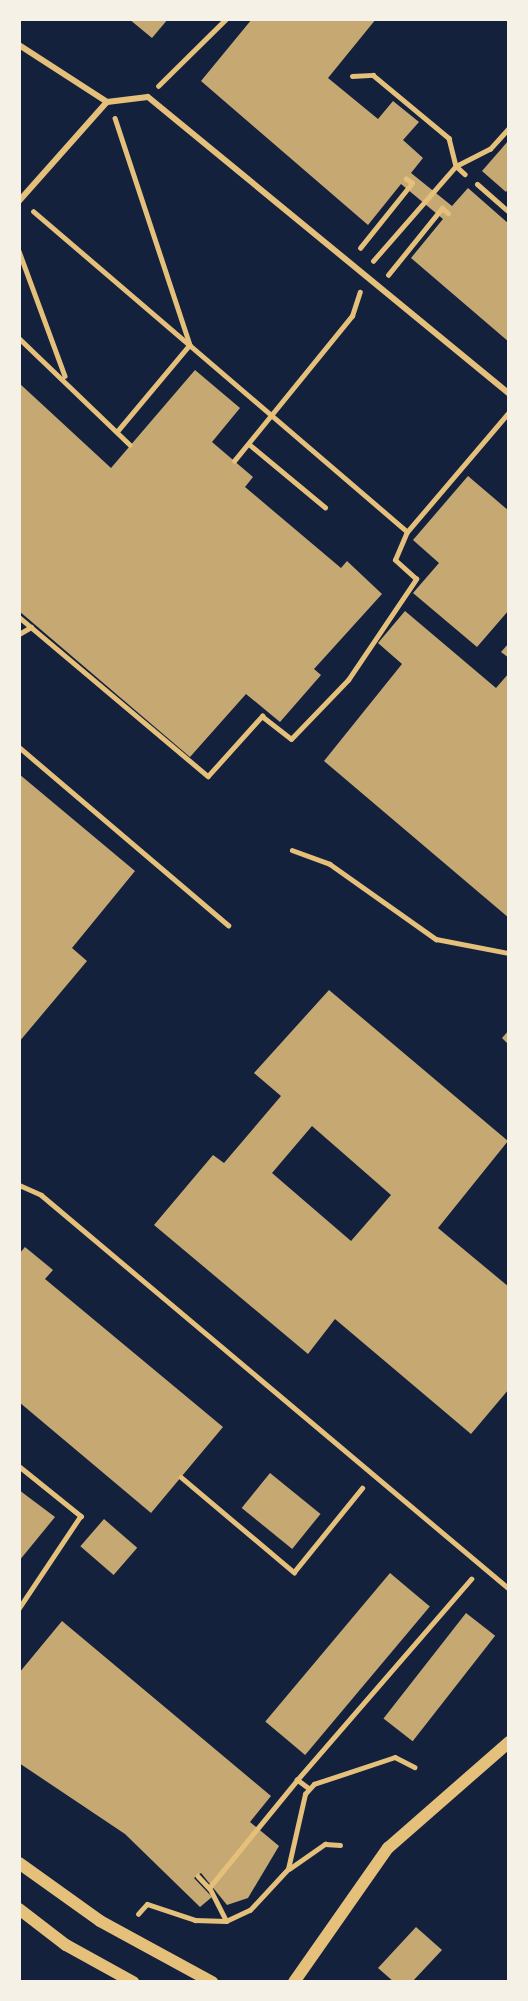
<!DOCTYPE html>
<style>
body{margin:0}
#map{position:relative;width:528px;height:2001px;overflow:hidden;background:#14213d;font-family:Jost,sans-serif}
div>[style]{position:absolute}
.building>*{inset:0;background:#c6a872;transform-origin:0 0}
.path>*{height:4.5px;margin:-2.25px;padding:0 2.25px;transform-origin:2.25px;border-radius:2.25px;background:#e5c07b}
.service>*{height:5px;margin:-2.5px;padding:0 2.5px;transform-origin:2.5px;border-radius:2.5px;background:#e5c07b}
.pedestrian>*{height:6px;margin:-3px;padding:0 3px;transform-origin:3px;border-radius:3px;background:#e5c07b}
.tertiary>*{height:12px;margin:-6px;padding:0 6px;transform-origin:6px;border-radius:6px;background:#e5c07b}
span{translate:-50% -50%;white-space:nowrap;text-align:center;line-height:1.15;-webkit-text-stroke:6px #f6f1e7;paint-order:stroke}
.frame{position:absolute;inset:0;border:21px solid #f6f1e7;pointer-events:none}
</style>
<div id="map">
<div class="building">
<i style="clip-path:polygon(129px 19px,168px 19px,152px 38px)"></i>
<i style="clip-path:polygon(252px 19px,376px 19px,328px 78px,378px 119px,393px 101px,419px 122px,403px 140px,423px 158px,411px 173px,452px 206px,468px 188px,509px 224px,509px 342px,411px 258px,443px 219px,401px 184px,368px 225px,201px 81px)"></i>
<i style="clip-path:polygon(509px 140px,509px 188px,506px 192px,482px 171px)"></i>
<i style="clip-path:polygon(195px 370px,240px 408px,212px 442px,253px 477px,245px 487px,341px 568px,347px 561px,382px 594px,314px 669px,321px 675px,280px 722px,246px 694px,190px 757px,19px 611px,19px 383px,111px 468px)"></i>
<i style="clip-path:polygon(468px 476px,509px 511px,509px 610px,477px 647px,413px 593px,439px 563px,413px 540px)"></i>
<i style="clip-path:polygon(405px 611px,496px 688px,509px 673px,509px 918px,324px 761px,402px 664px,378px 643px)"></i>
<i style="clip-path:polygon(509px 643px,509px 658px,501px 652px)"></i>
<i style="clip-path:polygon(19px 774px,135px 871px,72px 948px,87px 961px,19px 1042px)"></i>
<i style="clip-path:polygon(evenodd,329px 990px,508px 1141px,438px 1228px,509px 1287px,509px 1389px,471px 1434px,335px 1319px,308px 1354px,154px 1225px,213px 1155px,224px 1163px,281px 1096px,254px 1073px,329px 990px,312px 1126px,391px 1195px,351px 1241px,272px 1173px,312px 1126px)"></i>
<i style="clip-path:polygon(509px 1030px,509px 1045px,502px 1038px)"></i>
<i style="clip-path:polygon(25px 1247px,53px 1270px,45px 1279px,223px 1427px,151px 1513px,19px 1402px,19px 1254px)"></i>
<i style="left:270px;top:1473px;width:65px;height:45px;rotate:39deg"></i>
<i style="clip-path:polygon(19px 1490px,55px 1517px,19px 1561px)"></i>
<i style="left:104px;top:1519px;width:44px;height:36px;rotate:41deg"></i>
<i style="left:390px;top:1573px;width:52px;height:194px;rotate:40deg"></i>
<i style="left:466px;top:1613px;width:37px;height:134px;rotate:38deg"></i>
<i style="clip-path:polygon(62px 1621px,271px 1796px,250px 1822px,279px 1846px,248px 1898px,227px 1905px,201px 1873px,194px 1878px,212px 1897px,200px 1907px,125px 1834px,19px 1763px,19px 1673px)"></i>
<i style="clip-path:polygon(416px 1927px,442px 1950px,412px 1982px,394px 1982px,378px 1968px)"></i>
</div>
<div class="path">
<i style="left:352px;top:76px;width:21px;rotate:-3deg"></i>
<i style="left:373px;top:75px;width:99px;rotate:39.7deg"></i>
<i style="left:449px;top:138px;width:29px;rotate:76deg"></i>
<i style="left:456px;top:166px;width:38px;rotate:-27deg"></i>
<i style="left:490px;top:149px;width:28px;rotate:-48deg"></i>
<i style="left:158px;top:86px;width:95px;rotate:-44.6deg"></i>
<i style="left:115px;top:118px;width:239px;rotate:71.7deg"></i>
<i style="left:190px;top:345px;width:112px;rotate:129.9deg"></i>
<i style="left:360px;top:248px;width:83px;rotate:-51.3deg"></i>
<i style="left:412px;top:183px;width:7px;rotate:-146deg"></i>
<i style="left:19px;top:251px;width:133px;rotate:69.8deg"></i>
<i style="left:373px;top:261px;width:126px;rotate:-48.9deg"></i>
<i style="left:456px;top:166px;width:12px;rotate:42deg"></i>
<i style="left:388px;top:275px;width:86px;rotate:-51.1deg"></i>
<i style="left:442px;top:208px;width:8px;rotate:40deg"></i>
<i style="left:19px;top:338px;width:154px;rotate:43.9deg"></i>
<i style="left:249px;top:444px;width:99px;rotate:39.7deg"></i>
<i style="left:234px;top:461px;width:187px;rotate:-50.9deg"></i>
<i style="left:352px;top:316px;width:25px;rotate:-72deg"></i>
<i style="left:407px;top:532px;width:157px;rotate:-49.6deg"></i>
<i style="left:19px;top:617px;width:247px;rotate:40.1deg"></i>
<i style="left:208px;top:776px;width:81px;rotate:-48deg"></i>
<i style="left:262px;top:716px;width:37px;rotate:38deg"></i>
<i style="left:291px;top:739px;width:82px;rotate:-46deg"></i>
<i style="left:348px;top:680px;width:122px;rotate:-56deg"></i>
<i style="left:416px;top:579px;width:28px;rotate:-138deg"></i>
<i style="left:395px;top:560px;width:30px;rotate:-67deg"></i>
<i style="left:407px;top:532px;width:492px;rotate:-139.4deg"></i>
<i style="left:19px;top:634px;width:14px;rotate:-30deg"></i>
<i style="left:19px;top:747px;width:275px;rotate:40.4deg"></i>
<i style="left:292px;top:850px;width:40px;rotate:20.2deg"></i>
<i style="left:330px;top:864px;width:130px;rotate:35.3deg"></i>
<i style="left:436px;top:939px;width:74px;rotate:10.9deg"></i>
<i style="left:19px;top:1466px;width:80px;rotate:38.9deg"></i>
<i style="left:81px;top:1516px;width:112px;rotate:123.7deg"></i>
<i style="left:181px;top:1477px;width:148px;rotate:40.1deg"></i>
<i style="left:294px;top:1572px;width:108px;rotate:-51deg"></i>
<i style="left:309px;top:1789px;width:15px;rotate:-143deg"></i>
<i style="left:297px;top:1780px;width:266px;rotate:-49.1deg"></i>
<i style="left:289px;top:1869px;width:44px;rotate:-34.8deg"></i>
<i style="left:325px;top:1844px;width:15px;rotate:4deg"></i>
<i style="left:198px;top:1876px;width:16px;rotate:47deg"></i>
<i style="left:138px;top:1914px;width:13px;rotate:-48deg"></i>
<i style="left:147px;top:1904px;width:51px;rotate:18.4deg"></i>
<i style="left:195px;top:1920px;width:31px;rotate:2deg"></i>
<i style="left:226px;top:1921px;width:26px;rotate:-25deg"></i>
<i style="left:250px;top:1910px;width:56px;rotate:-47.2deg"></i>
<i style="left:288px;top:1869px;width:77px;rotate:-77.2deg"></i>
<i style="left:305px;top:1794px;width:13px;rotate:-48deg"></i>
<i style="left:314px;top:1784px;width:85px;rotate:-18.4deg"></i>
<i style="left:395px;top:1757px;width:22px;rotate:27deg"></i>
<i style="left:226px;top:1921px;width:37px;rotate:-117deg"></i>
<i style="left:209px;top:1888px;width:139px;rotate:-50.8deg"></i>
</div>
<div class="service">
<i style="left:477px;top:184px;width:43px;rotate:41.2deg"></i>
<i style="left:19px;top:1185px;width:24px;rotate:24deg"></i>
<i style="left:41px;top:1195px;width:612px;rotate:40.09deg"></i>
</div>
<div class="pedestrian">
<i style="left:19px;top:45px;width:105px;rotate:32.9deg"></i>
<i style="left:107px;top:102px;width:41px;rotate:-7deg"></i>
<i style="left:148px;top:97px;width:467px;rotate:39.4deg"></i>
<i style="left:19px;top:201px;width:132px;rotate:-48.4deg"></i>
</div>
<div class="tertiary">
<i style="left:19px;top:1863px;width:100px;rotate:35.6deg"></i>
<i style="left:100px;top:1921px;width:128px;rotate:28.6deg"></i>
<i style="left:19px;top:1909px;width:59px;rotate:37.5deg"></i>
<i style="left:66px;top:1945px;width:77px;rotate:28.9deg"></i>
<i style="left:294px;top:1982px;width:164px;rotate:-55deg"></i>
<i style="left:388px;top:1848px;width:161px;rotate:-41.2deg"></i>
</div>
<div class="frame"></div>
</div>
